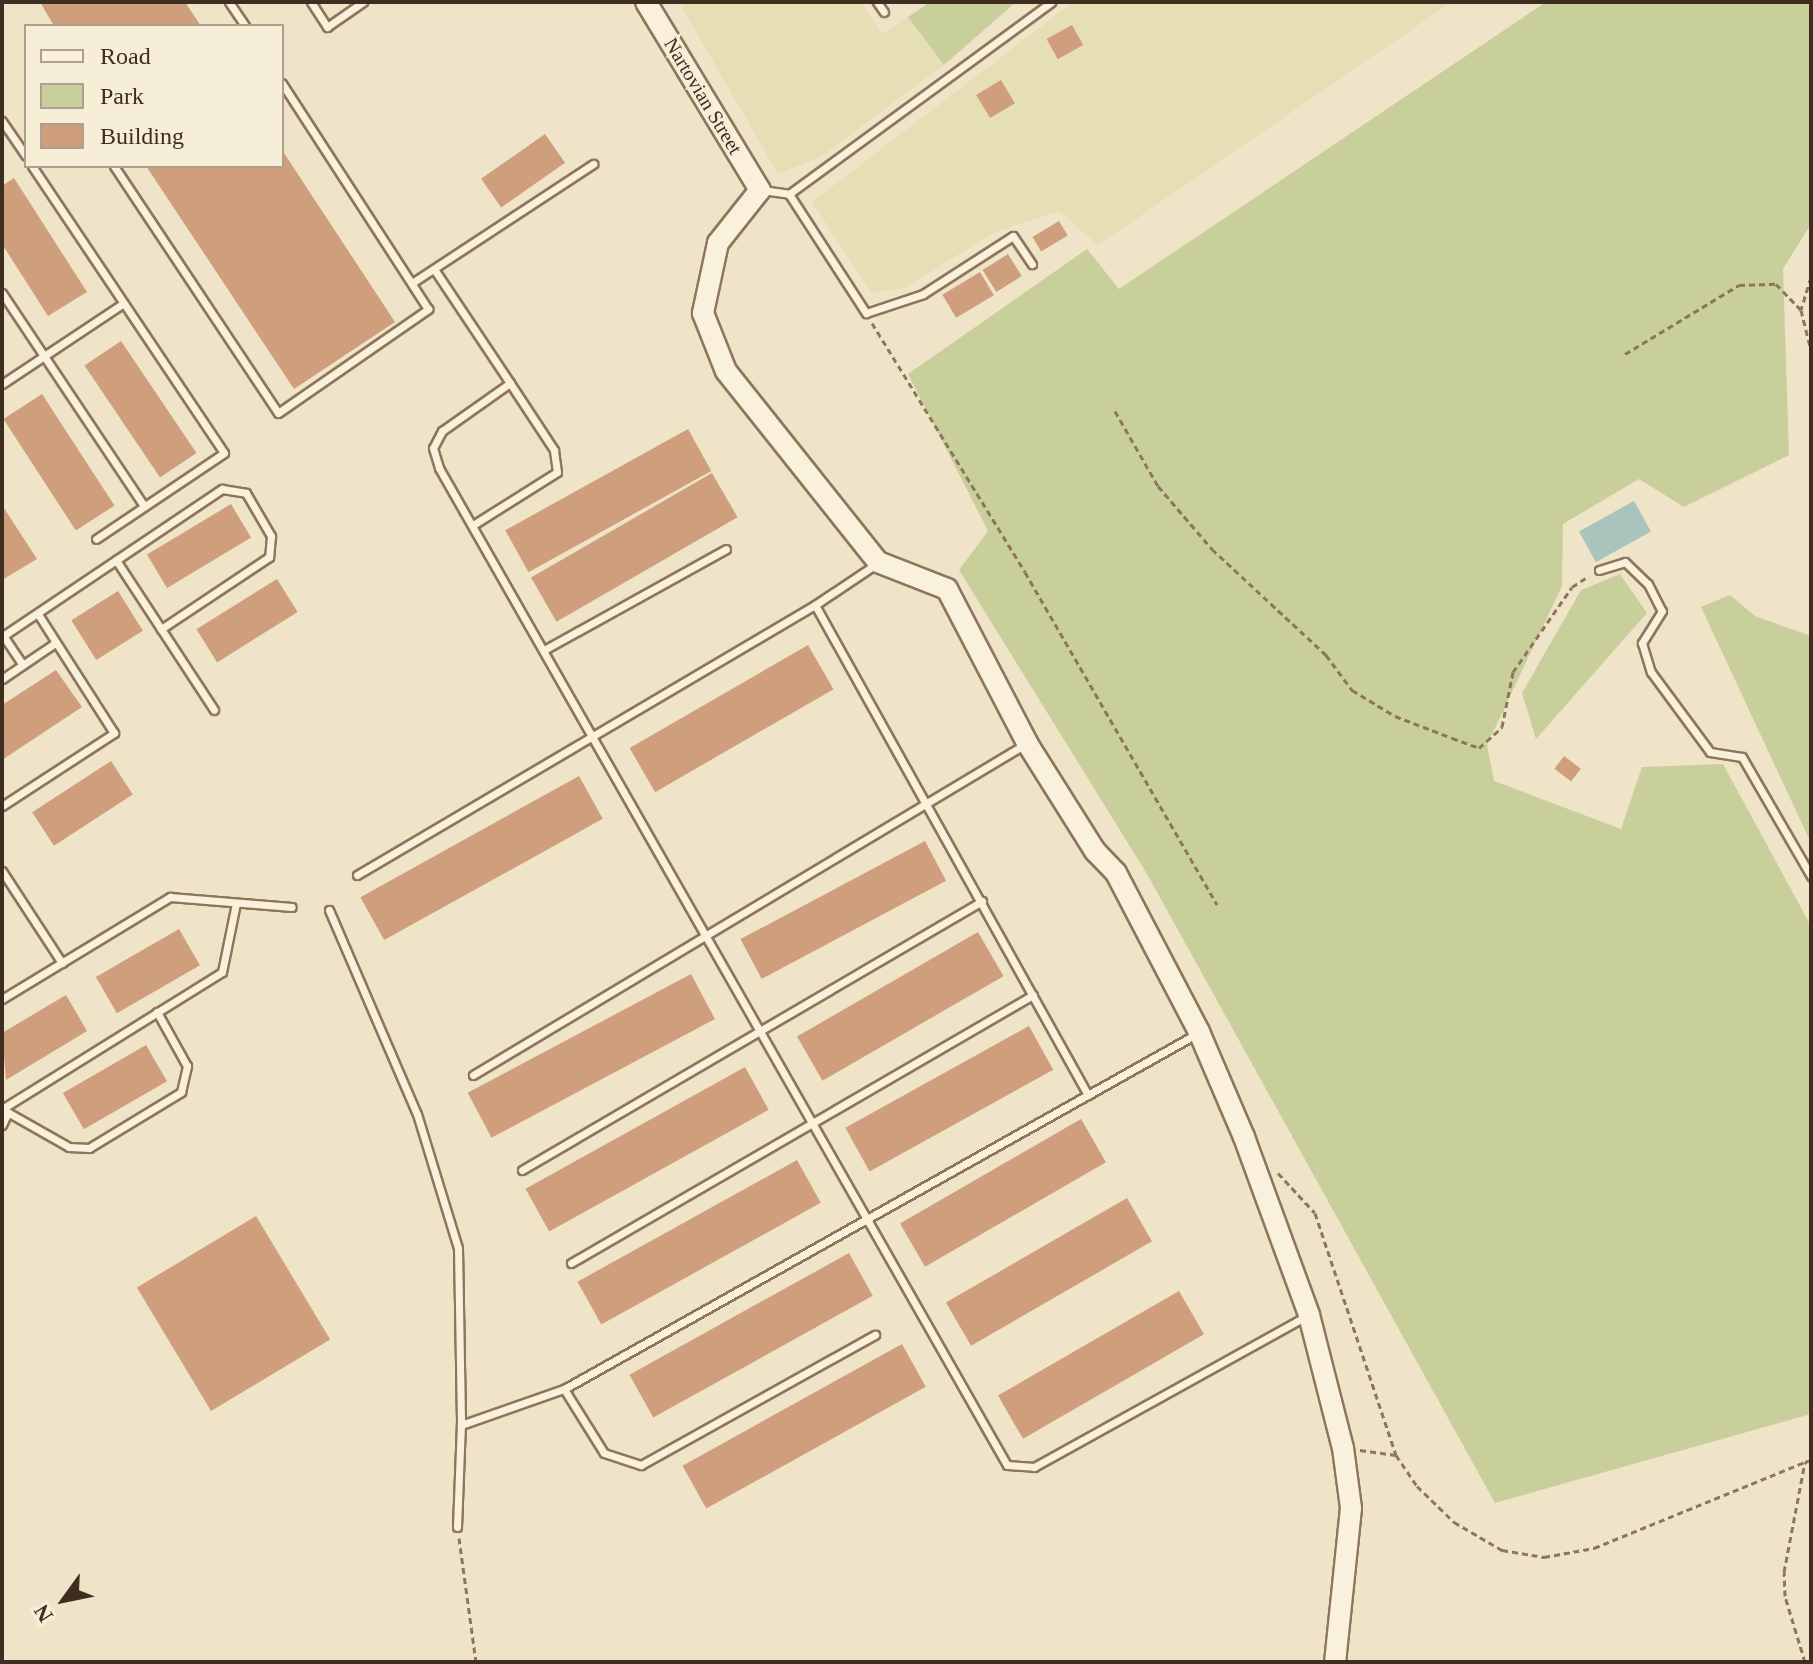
<!DOCTYPE html>
<style>
body{margin:0}
#map{position:relative;width:1813px;height:1664px;overflow:hidden;background:#f0e4c8;font-family:Georgia,serif}
div>[style]{position:absolute}
.farmland>*{inset:0;background:#e6deb5}
.green>*{inset:0;background:#c9cf9b}
.water>*{inset:0;background:#a9c4bc;transform-origin:0 0}
.building>*{inset:0;background:#cf9f7d;transform-origin:0 0}
.path>*{height:3px;margin-top:-1.5px;transform-origin:0;background:repeating-linear-gradient(90deg,#8d765c 0 6px,transparent 0 10px)}
.roads{filter:drop-shadow(2px 0 #8d765c) drop-shadow(-2px 0 #8d765c) drop-shadow(0 2px #8d765c) drop-shadow(0 -2px #8d765c)}
.lane>*{height:7px;margin:-3.5px;padding:0 3.5px;transform-origin:3.5px;border-radius:3.5px;background:#faf1dc}
.secondary>*{height:20px;margin:-10px;padding:0 10px;transform-origin:10px;border-radius:10px;background:#faf1dc}
span{translate:-50% -50%;white-space:nowrap;text-align:center;line-height:1.15;-webkit-text-stroke:6px #f7eed8;paint-order:stroke}
.street-label{font-size:20px;color:#3d2e20}
.frame{position:absolute;inset:0;border:4px solid #3d2e20;pointer-events:none}
.legend{position:absolute;left:24px;top:24px;width:260px;height:144px;box-sizing:border-box;background:#f7eed8;border:2px solid #ada18e;margin:0;padding:10px 14px;list-style:none;font-size:24px;color:#3d2e20}
.legend li{display:flex;align-items:center;gap:16px;height:40px}
.legend b{width:40px;border:2px solid #ada18e}
.north{position:absolute;left:24px;top:1560px;width:80px;height:80px;-webkit-text-stroke:6px #f7eed8;paint-order:stroke;rotate:237deg;font-size:22px;font-weight:700;line-height:32px;text-align:center;color:#3d2e20}
.north::after{content:'';display:block;margin:auto;width:28px;height:36px;background:#3d2e20;clip-path:polygon(50% 0,100% 100%,50% 72%,0 100%)}
</style>
<div id="map">
<div class="farmland">
<i style="clip-path:polygon(679px 2px,861px 2px,882px 34px,908px 17px,944px 65px,822px 156px,778px 174px)"></i>
<i style="clip-path:polygon(1073px 2px,1452px 2px,1098px 245px,1059px 211px,995px 232px,904px 288px,872px 293px,812px 202px)"></i>
</div>
<div class="green">
<i style="clip-path:polygon(930px 2px,1016px 2px,944px 65px,908px 17px)"></i>
<i style="clip-path:polygon(1546px 2px,1811px 2px,1811px 224px,1783px 269px,1789px 455px,1684px 507px,1639px 479px,1563px 524px,1562px 586px,1487px 745px,1494px 781px,1621px 829px,1642px 767px,1723px 764px,1811px 926px,1811px 1414px,1495px 1503px,1147px 874px,959px 570px,988px 531px,908px 374px,1087px 249px,1119px 289px)"></i>
<i style="clip-path:polygon(1620px 574px,1647px 613px,1536px 739px,1522px 693px,1581px 590px)"></i>
<i style="clip-path:polygon(1730px 595px,1755px 616px,1811px 636px,1811px 843px,1701px 607px)"></i>
</div>
<div class="water">
<i style="left:1634px;top:501px;width:35px;height:63px;rotate:61deg"></i>
</div>
<div class="building">
<i style="clip-path:polygon(40px 2px,185px 2px,201px 26px,54px 26px)"></i>
<i style="left:1072px;top:25px;width:23px;height:29px;rotate:61deg"></i>
<i style="left:1001px;top:80px;width:27px;height:29px;rotate:59deg"></i>
<i style="left:545px;top:134px;width:35px;height:78px;rotate:55deg"></i>
<i style="clip-path:polygon(282px 150px,395px 322px,294px 389px,146px 166px,282px 166px)"></i>
<i style="clip-path:polygon(14px 178px,87px 292px,48px 316px,2px 244px,2px 186px)"></i>
<i style="left:1059px;top:221px;width:17px;height:31px;rotate:59deg"></i>
<i style="left:1008px;top:254px;width:26px;height:30px;rotate:58deg"></i>
<i style="left:980px;top:272px;width:27px;height:44px;rotate:59deg"></i>
<i style="left:121px;top:341px;width:135px;height:44px;rotate:56deg"></i>
<i style="left:42px;top:394px;width:133px;height:46px;rotate:57deg"></i>
<i style="left:688px;top:429px;width:48px;height:209px;rotate:61deg"></i>
<i style="left:712px;top:473px;width:51px;height:209px;rotate:60deg"></i>
<i style="left:231px;top:504px;width:39px;height:98px;rotate:59deg"></i>
<i style="clip-path:polygon(2px 505px,37px 559px,2px 580px)"></i>
<i style="left:277px;top:579px;width:39px;height:95px;rotate:58deg"></i>
<i style="left:118px;top:591px;width:47px;height:55px;rotate:58deg"></i>
<i style="left:808px;top:645px;width:51px;height:206px;rotate:60deg"></i>
<i style="clip-path:polygon(56px 670px,82px 707px,2px 760px,2px 705px)"></i>
<i style="left:1564px;top:756px;width:21px;height:16px;rotate:37deg"></i>
<i style="left:111px;top:761px;width:40px;height:94px;rotate:57deg"></i>
<i style="left:579px;top:776px;width:49px;height:250px;rotate:61deg"></i>
<i style="left:925px;top:841px;width:45px;height:209px;rotate:62deg"></i>
<i style="left:179px;top:929px;width:42px;height:96px;rotate:60deg"></i>
<i style="left:978px;top:932px;width:51px;height:209px;rotate:60deg"></i>
<i style="left:691px;top:974px;width:51px;height:253px;rotate:62deg"></i>
<i style="clip-path:polygon(66px 995px,87px 1031px,6px 1080px,2px 1033px)"></i>
<i style="left:1029px;top:1026px;width:50px;height:210px;rotate:61deg"></i>
<i style="left:146px;top:1045px;width:42px;height:96px;rotate:60deg"></i>
<i style="left:745px;top:1067px;width:49px;height:251px;rotate:61deg"></i>
<i style="left:1081px;top:1119px;width:50px;height:209px;rotate:60deg"></i>
<i style="left:797px;top:1160px;width:49px;height:251px;rotate:61deg"></i>
<i style="left:1127px;top:1198px;width:50px;height:209px;rotate:60deg"></i>
<i style="left:256px;top:1216px;width:144px;height:139px;rotate:59deg"></i>
<i style="left:849px;top:1253px;width:49px;height:251px;rotate:61deg"></i>
<i style="left:1179px;top:1291px;width:50px;height:209px;rotate:60deg"></i>
<i style="left:902px;top:1344px;width:49px;height:251px;rotate:61deg"></i>
</div>
<div class="path">
<i style="left:1811px;top:277px;width:34px;rotate:107deg"></i>
<i style="left:1801px;top:310px;width:41px;rotate:76deg"></i>
<i style="left:872px;top:323px;width:292px;rotate:58.4deg"></i>
<i style="left:1025px;top:572px;width:384px;rotate:60deg"></i>
<i style="left:1625px;top:354px;width:133px;rotate:-31.2deg"></i>
<i style="left:1739px;top:285px;width:37px;rotate:-2deg"></i>
<i style="left:1776px;top:284px;width:36px;rotate:46deg"></i>
<i style="left:1115px;top:411px;width:86px;rotate:60.2deg"></i>
<i style="left:1158px;top:486px;width:83px;rotate:49.4deg"></i>
<i style="left:1212px;top:549px;width:156px;rotate:42.9deg"></i>
<i style="left:1326px;top:655px;width:44px;rotate:53.4deg"></i>
<i style="left:1352px;top:690px;width:50px;rotate:31.2deg"></i>
<i style="left:1395px;top:716px;width:61px;rotate:21.1deg"></i>
<i style="left:1452px;top:738px;width:29px;rotate:20deg"></i>
<i style="left:1479px;top:748px;width:31px;rotate:-42deg"></i>
<i style="left:1502px;top:727px;width:56px;rotate:-78.7deg"></i>
<i style="left:1513px;top:672px;width:103px;rotate:-55.2deg"></i>
<i style="left:1572px;top:587px;width:20px;rotate:-33deg"></i>
<i style="left:1278px;top:1173px;width:54px;rotate:47.2deg"></i>
<i style="left:1315px;top:1213px;width:255px;rotate:71.5deg"></i>
<i style="left:1396px;top:1455px;width:37px;rotate:56deg"></i>
<i style="left:1417px;top:1486px;width:52px;rotate:44.2deg"></i>
<i style="left:1454px;top:1522px;width:56px;rotate:30.3deg"></i>
<i style="left:1502px;top:1550px;width:43px;rotate:9.5deg"></i>
<i style="left:1544px;top:1557px;width:51px;rotate:-10.2deg"></i>
<i style="left:1594px;top:1548px;width:228px;rotate:-22.2deg"></i>
<i style="left:1360px;top:1450px;width:36px;rotate:8deg"></i>
<i style="left:459px;top:1538px;width:125px;rotate:82.2deg"></i>
<i style="left:1805px;top:1662px;width:69px;rotate:-106.9deg"></i>
<i style="left:1785px;top:1596px;width:24px;rotate:-92deg"></i>
<i style="left:1784px;top:1572px;width:112px;rotate:-79.2deg"></i>
<i style="left:1805px;top:1462px;width:6px;rotate:-18deg"></i>
</div>
<div class="roads">
<div class="lane">
<i style="left:229px;top:2px;width:29px;rotate:56deg"></i>
<i style="left:311px;top:2px;width:30px;rotate:57deg"></i>
<i style="left:327px;top:27px;width:44px;rotate:-34.8deg"></i>
<i style="left:877px;top:2px;width:12px;rotate:55deg"></i>
<i style="left:2px;top:121px;width:42px;rotate:55.6deg"></i>
<i style="left:32px;top:166px;width:345px;rotate:56.2deg"></i>
<i style="left:224px;top:453px;width:154px;rotate:146.1deg"></i>
<i style="left:114px;top:166px;width:296px;rotate:56.4deg"></i>
<i style="left:278px;top:413px;width:183px;rotate:-34.7deg"></i>
<i style="left:428px;top:309px;width:269px;rotate:-122.9deg"></i>
<i style="left:762px;top:190px;width:27px;rotate:8deg"></i>
<i style="left:789px;top:194px;width:325px;rotate:-36.2deg"></i>
<i style="left:789px;top:194px;width:142px;rotate:57.1deg"></i>
<i style="left:866px;top:313px;width:60px;rotate:-18.4deg"></i>
<i style="left:923px;top:294px;width:107px;rotate:-32.8deg"></i>
<i style="left:1013px;top:236px;width:34px;rotate:56deg"></i>
<i style="left:434px;top:269px;width:137px;rotate:56.3deg"></i>
<i style="left:510px;top:383px;width:83px;rotate:144.8deg"></i>
<i style="left:442px;top:431px;width:19px;rotate:118deg"></i>
<i style="left:433px;top:448px;width:21px;rotate:73deg"></i>
<i style="left:439px;top:468px;width:1147px;rotate:60.33deg"></i>
<i style="left:1007px;top:1465px;width:27px;rotate:4deg"></i>
<i style="left:1034px;top:1467px;width:310px;rotate:-29deg"></i>
<i style="left:412px;top:283px;width:217px;rotate:-33.3deg"></i>
<i style="left:2px;top:293px;width:256px;rotate:56.3deg"></i>
<i style="left:2px;top:384px;width:146px;rotate:-33.6deg"></i>
<i style="left:473px;top:525px;width:99px;rotate:-32.2deg"></i>
<i style="left:557px;top:472px;width:22px;rotate:-98deg"></i>
<i style="left:554px;top:450px;width:80px;rotate:-123.3deg"></i>
<i style="left:116px;top:560px;width:179px;rotate:56.8deg"></i>
<i style="left:1599px;top:570px;width:27px;rotate:-17deg"></i>
<i style="left:1625px;top:562px;width:32px;rotate:44deg"></i>
<i style="left:1648px;top:584px;width:30px;rotate:63deg"></i>
<i style="left:1662px;top:611px;width:38px;rotate:122deg"></i>
<i style="left:1642px;top:643px;width:30px;rotate:73deg"></i>
<i style="left:1651px;top:672px;width:99px;rotate:53.6deg"></i>
<i style="left:1710px;top:752px;width:32px;rotate:9deg"></i>
<i style="left:1742px;top:757px;width:138px;rotate:59.9deg"></i>
<i style="left:815px;top:605px;width:561px;rotate:60.88deg"></i>
<i style="left:2px;top:634px;width:37px;rotate:56deg"></i>
<i style="left:3px;top:636px;width:264px;rotate:-33.9deg"></i>
<i style="left:222px;top:489px;width:24px;rotate:9deg"></i>
<i style="left:246px;top:493px;width:50px;rotate:59.8deg"></i>
<i style="left:271px;top:536px;width:21px;rotate:95deg"></i>
<i style="left:269px;top:557px;width:130px;rotate:146.3deg"></i>
<i style="left:544px;top:650px;width:208px;rotate:-29deg"></i>
<i style="left:2px;top:679px;width:64px;rotate:-34.2deg"></i>
<i style="left:2px;top:806px;width:134px;rotate:-33.1deg"></i>
<i style="left:114px;top:733px;width:141px;rotate:-122.6deg"></i>
<i style="left:2px;top:871px;width:110px;rotate:56.9deg"></i>
<i style="left:357px;top:875px;width:532px;rotate:-30.52deg"></i>
<i style="left:815px;top:605px;width:73px;rotate:-33.9deg"></i>
<i style="left:329px;top:910px;width:222px;rotate:66.7deg"></i>
<i style="left:417px;top:1114px;width:140px;rotate:73deg"></i>
<i style="left:458px;top:1248px;width:177px;rotate:89deg"></i>
<i style="left:2px;top:999px;width:197px;rotate:-31.3deg"></i>
<i style="left:170px;top:897px;width:122px;rotate:4.7deg"></i>
<i style="left:473px;top:1075px;width:646px;rotate:-30.93deg"></i>
<i style="left:2px;top:1109px;width:259px;rotate:-31.9deg"></i>
<i style="left:222px;top:972px;width:70px;rotate:-78.5deg"></i>
<i style="left:2px;top:1109px;width:77px;rotate:29.6deg"></i>
<i style="left:69px;top:1147px;width:20px;rotate:3deg"></i>
<i style="left:89px;top:1148px;width:108px;rotate:-31.3deg"></i>
<i style="left:181px;top:1092px;width:27px;rotate:-77deg"></i>
<i style="left:187px;top:1066px;width:62px;rotate:-119.1deg"></i>
<i style="left:2px;top:1125px;width:14px;rotate:-65deg"></i>
<i style="left:522px;top:1170px;width:533px;rotate:-30.32deg"></i>
<i style="left:571px;top:1263px;width:534px;rotate:-30.12deg"></i>
<i style="left:564px;top:1389px;width:75px;rotate:58deg"></i>
<i style="left:604px;top:1453px;width:39px;rotate:18deg"></i>
<i style="left:641px;top:1465px;width:268px;rotate:-29.1deg"></i>
<i style="left:457px;top:1527px;width:102px;rotate:-87.8deg"></i>
<i style="left:461px;top:1425px;width:109px;rotate:-19.3deg"></i>
<i style="left:564px;top:1389px;width:727px;rotate:-29.31deg"></i>
</div>
<div class="secondary">
<i style="left:646px;top:2px;width:220px;rotate:58.8deg"></i>
<i style="left:760px;top:190px;width:68px;rotate:128.4deg"></i>
<i style="left:718px;top:243px;width:72px;rotate:102.1deg"></i>
<i style="left:703px;top:313px;width:62px;rotate:68.4deg"></i>
<i style="left:726px;top:371px;width:244px;rotate:51.5deg"></i>
<i style="left:878px;top:562px;width:74px;rotate:21.4deg"></i>
<i style="left:947px;top:589px;width:174px;rotate:62.5deg"></i>
<i style="left:1027px;top:743px;width:128px;rotate:57.8deg"></i>
<i style="left:1095px;top:851px;width:30px;rotate:46deg"></i>
<i style="left:1116px;top:873px;width:179px;rotate:62.4deg"></i>
<i style="left:1199px;top:1032px;width:114px;rotate:66.8deg"></i>
<i style="left:1244px;top:1137px;width:189px;rotate:69.9deg"></i>
<i style="left:1309px;top:1315px;width:137px;rotate:75.7deg"></i>
<i style="left:1343px;top:1448px;width:61px;rotate:82.4deg"></i>
<i style="left:1351px;top:1508px;width:155px;rotate:95.9deg"></i>
</div>
</div>
<div class="street-label">
<span style="left:703px;top:96px;rotate:59deg">Nartovian Street</span>
</div>
<div class="frame"></div>
<ul class="legend">
<li><b style="height:10px;background:#faf1dc"></b>Road</li>
<li><b style="height:22px;background:#c9cf9b"></b>Park</li>
<li><b style="height:22px;background:#cf9f7d"></b>Building</li>
</ul>
<div class="north">N</div>
</div>
